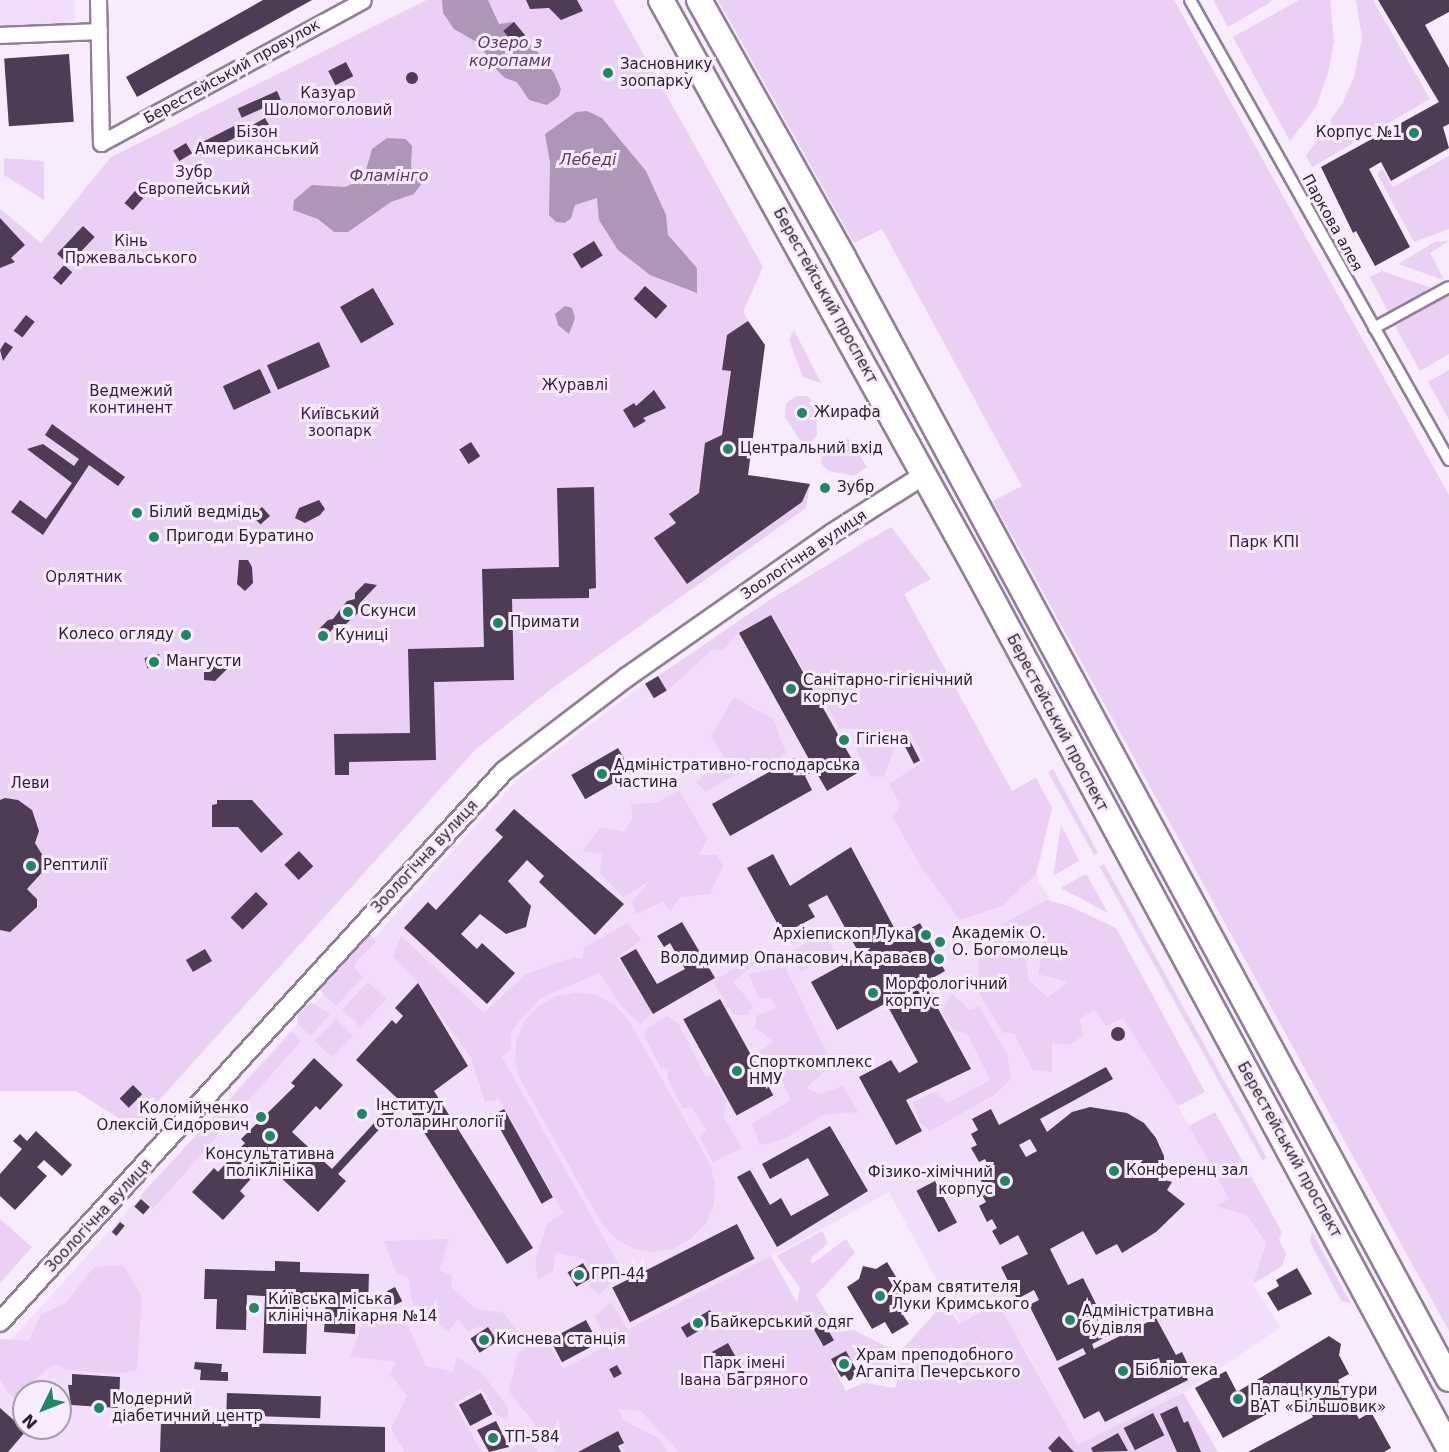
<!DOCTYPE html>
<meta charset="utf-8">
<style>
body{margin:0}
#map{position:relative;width:1449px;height:1452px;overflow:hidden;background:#f7ebfd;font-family:"DejaVu Sans",sans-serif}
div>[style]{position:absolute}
.built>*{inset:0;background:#f2defb;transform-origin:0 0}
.green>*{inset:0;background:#e9d0f4;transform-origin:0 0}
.water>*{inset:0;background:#ae96b9}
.building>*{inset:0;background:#4d3c54;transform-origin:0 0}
.round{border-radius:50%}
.roads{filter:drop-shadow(2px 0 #917f9a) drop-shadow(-2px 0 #917f9a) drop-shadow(0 2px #917f9a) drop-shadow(0 -2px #917f9a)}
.pedestrian>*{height:10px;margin:-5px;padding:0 5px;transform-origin:5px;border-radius:5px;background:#fff}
.minor>*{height:15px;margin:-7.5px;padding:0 7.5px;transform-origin:7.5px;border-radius:7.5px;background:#fff}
.tertiary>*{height:18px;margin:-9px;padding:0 9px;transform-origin:9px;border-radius:9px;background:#fff}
.primary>*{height:24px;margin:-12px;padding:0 12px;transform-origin:12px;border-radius:12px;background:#fff}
.dots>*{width:16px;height:16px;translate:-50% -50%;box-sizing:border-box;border:3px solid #f7ebfd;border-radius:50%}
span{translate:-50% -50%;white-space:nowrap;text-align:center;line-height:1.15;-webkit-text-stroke:6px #f7ebfd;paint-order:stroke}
.poi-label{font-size:15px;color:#2a222d}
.left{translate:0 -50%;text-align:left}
.right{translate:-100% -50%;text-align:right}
.street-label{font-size:15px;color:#2a222d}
.park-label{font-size:15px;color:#391947}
.water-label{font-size:16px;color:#5c3a6b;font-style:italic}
.north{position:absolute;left:12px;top:1380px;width:60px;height:60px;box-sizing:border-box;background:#f7ebfd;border:2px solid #a59baa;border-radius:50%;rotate:227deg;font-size:16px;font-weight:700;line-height:24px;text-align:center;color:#2a222d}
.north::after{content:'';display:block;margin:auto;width:21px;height:27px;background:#1e8764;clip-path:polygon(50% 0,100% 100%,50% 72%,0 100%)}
</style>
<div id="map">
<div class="built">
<i style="left:0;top:0;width:75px;height:29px"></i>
<i style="clip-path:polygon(evenodd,869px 538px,1042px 856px,1036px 868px,1038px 881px,1053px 904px,1069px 906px,1229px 1199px,1217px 1206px,1247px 1215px,1266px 1243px,1253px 1284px,1280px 1328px,1183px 1393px,1078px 1446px,1021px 1341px,981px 1362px,889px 1192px,761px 1262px,697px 1452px,0 1452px,0 1352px,517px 780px,635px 691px,869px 538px,24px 1392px,60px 1392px,60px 1428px,24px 1428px,24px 1392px)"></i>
</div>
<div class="green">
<i style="clip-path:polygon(427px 0,613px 0,763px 267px,743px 312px,765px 345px,748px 475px,810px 484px,806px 508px,551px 689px,475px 750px,134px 1128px,76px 1091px,0 1091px,0 209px,41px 243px,111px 157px)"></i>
<i style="clip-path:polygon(718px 0,1174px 0,1449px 495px,1449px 1331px,993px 501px,1022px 486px,882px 229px,854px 243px)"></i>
<i style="clip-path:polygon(1213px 0,1274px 0,1228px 27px)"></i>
<i style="clip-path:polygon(1299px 0,1330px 0,1334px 41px,1328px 73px,1316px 107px,1290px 141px,1233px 37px)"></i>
<i style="clip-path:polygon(1356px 0,1373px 0,1430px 99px,1312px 167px,1306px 156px,1342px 104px,1354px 77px,1362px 38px)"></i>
<i style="clip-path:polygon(1449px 156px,1449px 229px,1414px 242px,1377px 174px,1382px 169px,1393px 187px)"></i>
<i style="clip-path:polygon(4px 158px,44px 161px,44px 200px,4px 175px)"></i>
<i style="clip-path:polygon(1449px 241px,1430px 253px,1444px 280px,1398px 264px,1435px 242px)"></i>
<i style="clip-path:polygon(1382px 271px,1435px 289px,1389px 313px,1370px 277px)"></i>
<i style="clip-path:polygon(1449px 295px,1449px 354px,1420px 371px,1395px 326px)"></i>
<i style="clip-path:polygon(794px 330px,821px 383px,803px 377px,789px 339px)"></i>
<i style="clip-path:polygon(1449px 370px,1449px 420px,1428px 382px)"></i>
<i style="clip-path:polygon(795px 396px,807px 396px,816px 405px,817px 435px,810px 444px,800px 440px,785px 417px,786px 404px)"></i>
<i style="clip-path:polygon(844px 438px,849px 439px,867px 467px,854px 476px,829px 471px,821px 463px,823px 452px,833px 451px)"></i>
<i style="clip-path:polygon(891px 527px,931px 579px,904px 594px,1012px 791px,1036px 778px,1052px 808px,1036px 874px,1002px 906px,960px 920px,923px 870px,893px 818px,900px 804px,889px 784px,924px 761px,909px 730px,900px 731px,884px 777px,870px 776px,856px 749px,867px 738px,860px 730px,839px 728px,771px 615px,739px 633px,722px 651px,713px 649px,667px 691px,658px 676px,771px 599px)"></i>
<i style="clip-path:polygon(734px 697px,773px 719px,786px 753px,769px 768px,747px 767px,706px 792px,696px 782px,725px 758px,711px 736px)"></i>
<i style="clip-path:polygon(1053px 769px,1098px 853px,1094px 855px,1048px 772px)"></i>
<i style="clip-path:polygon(679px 790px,707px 838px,699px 855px,717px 855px,723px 866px,710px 894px,680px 897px,670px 911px,663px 902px,636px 914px,632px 901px,650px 881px,623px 897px,600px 873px,602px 854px,582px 851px,601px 827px,624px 832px,633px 818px,631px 804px,656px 803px)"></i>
<i style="clip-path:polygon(1061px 825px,1079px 861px,1053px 876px)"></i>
<i style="left:1104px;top:864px;width:336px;height:5px;rotate:61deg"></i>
<i style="clip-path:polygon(1086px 874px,1108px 913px,1061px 888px)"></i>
<i style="clip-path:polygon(1046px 900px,1069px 906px,1116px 928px,1205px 1092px,1178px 1106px,1123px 1018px,1106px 1026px,1094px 1010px,1080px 1019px,1083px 1036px,1069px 1045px,1052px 1043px,1052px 1072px,1033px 1070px,1014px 1034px,1002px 1032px,980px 995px,978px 960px,998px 952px,1006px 958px,1025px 956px,1029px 981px,1048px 997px,1068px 982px,1038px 974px,1045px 935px,1012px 947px,1006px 940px,977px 956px,976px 939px)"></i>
<i style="clip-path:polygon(628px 923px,641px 940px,617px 958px,642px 998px,667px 998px,641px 1024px,622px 1007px,599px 973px,541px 998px,511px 1031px,511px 1050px,502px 1057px,623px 1272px,599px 1295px,589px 1286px,595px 1278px,583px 1259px,556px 1252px,553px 1271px,538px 1279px,535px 1263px,547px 1224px,563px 1213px,499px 1099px,485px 1102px,471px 1058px,416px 980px,393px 957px,401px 936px,484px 1013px,526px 974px,574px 957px,582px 959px,585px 947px)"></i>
<i style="left:824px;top:933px;width:22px;height:39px;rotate:60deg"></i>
<i style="clip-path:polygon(370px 935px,376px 941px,353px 966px,363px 977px,336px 1006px,320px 990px)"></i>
<i style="clip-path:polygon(759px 953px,759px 961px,733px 981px,753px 1006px,748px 1015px,734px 1015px,713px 982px)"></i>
<i style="clip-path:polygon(785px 967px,832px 1064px,806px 1088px,820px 1094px,843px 1086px,858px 1112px,823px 1115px,784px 1139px,760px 1145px,752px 1124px,791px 1100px,782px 1082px,772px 1083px,756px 1054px,773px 1041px,755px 1028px,756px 1016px,776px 1008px,770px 998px,759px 999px,749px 974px)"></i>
<i style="left:368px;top:982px;width:25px;height:38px;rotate:43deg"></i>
<i style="clip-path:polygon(576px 992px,597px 995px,615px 1005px,629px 1021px,710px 1164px,715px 1184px,714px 1204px,706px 1223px,692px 1238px,675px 1248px,654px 1252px,634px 1249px,616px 1239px,602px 1224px,521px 1081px,515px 1061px,516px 1041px,524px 1021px,538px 1006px,556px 996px)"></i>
<i style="clip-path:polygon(951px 993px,970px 1010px,979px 1006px,1007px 1054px,1011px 1079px,994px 1095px,930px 1131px,920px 1122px,913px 1102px,934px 1092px,948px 1103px,990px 1080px,967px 1033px,954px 1031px,942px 1011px)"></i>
<i style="clip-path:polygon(311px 1002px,330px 1014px,311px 1036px,298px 1024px,297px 1016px)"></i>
<i style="clip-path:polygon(667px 1016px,678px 1023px,706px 1077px,712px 1076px,726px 1102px,723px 1116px,742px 1148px,713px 1162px,700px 1138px,706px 1130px,692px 1108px,683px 1108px,667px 1078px,669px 1069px,661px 1068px,644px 1036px,645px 1030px)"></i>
<i style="left:336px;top:1019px;width:24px;height:30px;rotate:45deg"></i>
<i style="clip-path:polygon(292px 1032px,301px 1041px,153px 1209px,140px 1196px)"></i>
<i style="clip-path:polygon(1215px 1112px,1282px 1232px,1279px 1239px,1286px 1254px,1282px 1266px,1253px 1284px,1266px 1243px,1247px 1215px,1216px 1206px,1229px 1199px,1189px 1126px)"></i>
<i style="clip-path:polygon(0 1219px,32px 1247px,0 1283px)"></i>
<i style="clip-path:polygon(evenodd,822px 1231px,828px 1243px,811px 1258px,812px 1264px,846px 1239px,855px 1253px,816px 1295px,838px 1332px,854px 1330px,899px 1353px,945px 1302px,959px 1324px,998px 1303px,1078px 1445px,1183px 1393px,1218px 1452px,679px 1452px,641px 1411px,618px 1409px,623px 1420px,660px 1439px,667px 1452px,625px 1452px,616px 1438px,593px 1452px,556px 1452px,509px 1391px,518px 1353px,542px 1335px,564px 1369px,609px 1344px,595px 1317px,611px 1302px,634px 1340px,628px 1329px,771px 1256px,797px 1303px,800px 1288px,777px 1256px,822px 1231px,852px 1362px,899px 1375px,895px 1388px,863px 1383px,846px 1391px,832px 1365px,852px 1362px)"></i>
<i style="clip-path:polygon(1312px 1232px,1351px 1304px,1341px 1300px,1310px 1242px)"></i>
<i style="clip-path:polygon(449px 1239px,440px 1270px,452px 1276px,451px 1287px,476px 1309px,504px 1313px,517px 1332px,503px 1344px,481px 1326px,468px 1331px,458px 1319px,448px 1332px,412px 1302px,409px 1279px,396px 1272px,384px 1241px)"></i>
<i style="clip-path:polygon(123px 1265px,142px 1297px,137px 1370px,117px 1374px,67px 1370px,55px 1364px,36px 1378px,38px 1392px,24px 1392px,24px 1403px,10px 1395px,0 1380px,0 1339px,29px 1341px,41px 1314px,65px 1304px,94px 1267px)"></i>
<i style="clip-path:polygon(382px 1294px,405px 1319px,426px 1366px,453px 1372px,457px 1357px,482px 1373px,508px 1408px,507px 1420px,497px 1415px,481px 1388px,454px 1404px,482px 1452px,405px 1452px,391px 1429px,407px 1396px,390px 1374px,396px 1362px,350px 1357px,365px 1318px)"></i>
<i style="clip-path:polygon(523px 1425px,538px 1452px,509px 1452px,515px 1446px,508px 1429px)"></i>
</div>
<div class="water">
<i style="clip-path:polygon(442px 0,488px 0,499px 24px,514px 22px,554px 73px,561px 89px,559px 96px,547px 105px,529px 100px,517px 82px,505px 78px,492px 65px,480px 44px,454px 29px,443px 13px)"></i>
<i style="clip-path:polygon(587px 111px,602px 118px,646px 171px,666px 215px,668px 235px,697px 268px,697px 293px,650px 275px,618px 250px,599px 220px,597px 198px,575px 205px,571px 218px,565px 223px,556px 222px,549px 215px,550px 163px,545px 134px,576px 112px)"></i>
<i style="clip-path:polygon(387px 138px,406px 139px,412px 146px,411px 167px,422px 183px,414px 194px,391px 202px,348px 232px,334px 232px,318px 219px,293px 210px,294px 200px,312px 185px,345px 187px,354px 183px,365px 173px,372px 149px)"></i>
<i style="clip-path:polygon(565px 306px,572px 308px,575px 318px,569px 334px,558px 325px,555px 314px)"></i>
</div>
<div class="building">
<i style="clip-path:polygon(263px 0,312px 0,137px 97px,126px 77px)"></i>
<i style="clip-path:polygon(526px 0,577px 0,583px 11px,561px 20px,549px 8px,530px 9px)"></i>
<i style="clip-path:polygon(1378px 0,1449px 0,1449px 12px,1425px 25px,1449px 68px,1449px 124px,1443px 127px,1449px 148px,1391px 181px,1381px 162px,1369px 169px,1410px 247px,1375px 266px,1356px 231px,1353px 233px,1321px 167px,1439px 102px)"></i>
<i style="left:514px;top:22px;width:17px;height:14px;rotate:50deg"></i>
<i style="left:69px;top:54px;width:68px;height:65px;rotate:86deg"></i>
<i style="left:346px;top:62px;width:16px;height:20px;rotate:63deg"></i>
<i class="round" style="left:406px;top:72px;width:12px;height:12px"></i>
<i style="left:277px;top:91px;width:10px;height:43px;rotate:66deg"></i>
<i style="left:265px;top:118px;width:8px;height:21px;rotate:60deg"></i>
<i style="left:234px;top:126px;width:11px;height:43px;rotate:63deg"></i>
<i style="left:186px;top:143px;width:12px;height:15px;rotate:59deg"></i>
<i style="left:135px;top:191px;width:11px;height:16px;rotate:41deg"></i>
<i style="clip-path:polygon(0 218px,25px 245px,11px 258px,15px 262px,0 268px)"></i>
<i style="left:83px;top:226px;width:16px;height:38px;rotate:43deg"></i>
<i style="left:594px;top:241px;width:17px;height:25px;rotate:59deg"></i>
<i style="left:64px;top:265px;width:11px;height:17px;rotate:41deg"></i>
<i style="left:645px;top:286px;width:30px;height:17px;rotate:42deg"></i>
<i style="left:373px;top:288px;width:42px;height:38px;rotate:60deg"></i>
<i style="left:26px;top:315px;width:11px;height:20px;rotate:38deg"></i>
<i style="clip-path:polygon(748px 321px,765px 345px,748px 475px,810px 484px,802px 502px,687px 584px,654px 538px,676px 523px,669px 514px,699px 493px,705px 443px,722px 435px,731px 371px,722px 370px,727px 335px)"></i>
<i style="clip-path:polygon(5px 342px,13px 347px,3px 361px,0 350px)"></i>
<i style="left:319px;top:342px;width:27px;height:57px;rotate:66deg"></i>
<i style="left:260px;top:369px;width:26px;height:41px;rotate:65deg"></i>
<i style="clip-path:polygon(654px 390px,666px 408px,643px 418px,646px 421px,634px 428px,623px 410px,634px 403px,636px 406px)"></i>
<i style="clip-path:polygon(52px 424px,125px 477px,118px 486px,89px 465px,43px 535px,11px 512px,20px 500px,46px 519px,72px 483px,27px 449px,43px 444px,74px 466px,79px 459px,45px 435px)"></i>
<i style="left:471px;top:442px;width:17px;height:14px;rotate:57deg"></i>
<i style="clip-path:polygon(594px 487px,596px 588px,589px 589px,589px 598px,512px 599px,514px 680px,434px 682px,436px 760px,349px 762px,349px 775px,335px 775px,334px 734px,410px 733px,408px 649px,484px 647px,482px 569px,559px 567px,557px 488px)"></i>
<i style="clip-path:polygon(319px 500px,325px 509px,320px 515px,305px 523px,295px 518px,299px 508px)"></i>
<i style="left:262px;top:507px;width:12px;height:13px;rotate:48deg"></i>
<i style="clip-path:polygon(239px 560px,248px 560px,252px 567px,253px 583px,245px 591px,237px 584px)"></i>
<i style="clip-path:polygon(365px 583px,377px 585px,360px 603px,358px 613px,346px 624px,337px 624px,321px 642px,318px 630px,328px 620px,333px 619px,347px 601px,355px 599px,355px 593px)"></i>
<i style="clip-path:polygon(771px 615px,859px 772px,827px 791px,815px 770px,805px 776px,812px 790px,730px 836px,712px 804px,794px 758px,800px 767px,810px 761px,739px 633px)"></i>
<i style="left:159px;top:654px;width:11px;height:15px;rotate:75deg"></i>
<i style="clip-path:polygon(225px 655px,230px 662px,227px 669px,215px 681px,204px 680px,204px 670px)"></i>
<i style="left:658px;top:676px;width:17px;height:15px;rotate:59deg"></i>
<i style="left:906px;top:733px;width:31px;height:7px;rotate:63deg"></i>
<i style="left:618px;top:748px;width:28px;height:54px;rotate:60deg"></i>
<i style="clip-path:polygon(5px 798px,18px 800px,32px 810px,39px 831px,35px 843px,46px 861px,68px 865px,46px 868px,27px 889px,37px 899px,37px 907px,10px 932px,0 930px,0 800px)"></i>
<i style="clip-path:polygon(217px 800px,252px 800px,283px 834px,261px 853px,238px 827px,212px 827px,212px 805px,217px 804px)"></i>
<i style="clip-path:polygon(514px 809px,624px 904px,595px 935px,539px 882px,544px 876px,527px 860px,508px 881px,531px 906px,526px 927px,506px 934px,480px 914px,461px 934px,477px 949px,482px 943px,515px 973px,487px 1004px,404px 928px,428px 902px,436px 910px,469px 874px,503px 837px,495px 830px)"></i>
<i style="clip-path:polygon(851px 847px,898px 935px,920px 923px,945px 971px,924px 983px,971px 1069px,906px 1100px,922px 1131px,896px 1145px,859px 1077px,891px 1060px,899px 1073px,918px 1062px,886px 1003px,837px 1030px,811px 982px,860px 955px,827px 895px,808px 905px,815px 917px,783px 934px,747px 868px,773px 854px,790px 886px)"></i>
<i style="left:299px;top:851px;width:21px;height:20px;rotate:47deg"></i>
<i style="left:256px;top:892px;width:17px;height:36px;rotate:45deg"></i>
<i style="clip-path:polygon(682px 922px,715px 978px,653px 1014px,620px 958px,636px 949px,657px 984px,685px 969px,670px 943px,664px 947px,657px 936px)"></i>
<i style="left:205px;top:949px;width:14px;height:22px;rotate:60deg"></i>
<i style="clip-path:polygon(418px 983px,468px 1066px,434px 1091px,533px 1248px,507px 1264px,408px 1107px,400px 1113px,397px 1110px,338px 1174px,346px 1181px,318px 1212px,265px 1163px,240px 1191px,245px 1196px,223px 1220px,192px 1192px,214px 1168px,218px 1172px,245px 1143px,241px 1139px,295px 1086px,291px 1083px,314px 1058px,343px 1085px,320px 1110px,316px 1106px,292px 1132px,332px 1169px,397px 1098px,356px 1060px,392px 1020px,396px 1024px,403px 1016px,395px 1008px)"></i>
<i style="left:720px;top:999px;width:110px;height:42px;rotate:61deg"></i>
<i class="round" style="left:1111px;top:1027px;width:14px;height:14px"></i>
<i style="clip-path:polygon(evenodd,1106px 1067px,1113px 1079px,1040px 1119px,1047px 1132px,1072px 1112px,1090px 1107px,1127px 1113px,1144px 1123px,1156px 1138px,1164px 1156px,1165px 1180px,1172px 1182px,1167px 1190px,1185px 1204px,1156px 1232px,1122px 1253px,1117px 1244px,1096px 1255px,1083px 1231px,1050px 1249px,1068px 1285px,1083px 1278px,1111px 1334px,1092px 1344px,1094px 1349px,1156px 1318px,1176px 1355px,1182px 1352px,1190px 1369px,1184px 1372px,1188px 1380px,1105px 1422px,1099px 1411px,1084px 1419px,1058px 1368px,1086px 1354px,1083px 1348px,1057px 1361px,1029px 1305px,1039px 1300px,1034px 1290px,1017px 1299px,1001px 1267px,1028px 1254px,1018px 1235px,1000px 1245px,992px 1231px,997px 1228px,992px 1219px,987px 1222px,979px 1206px,986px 1202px,980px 1191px,985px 1188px,978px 1175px,990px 1169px,985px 1159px,979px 1162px,971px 1148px,977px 1145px,971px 1134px,978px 1130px,972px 1119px,991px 1109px,999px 1125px,1106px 1067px,1030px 1139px,1037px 1151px,1026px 1157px,1019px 1145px,1030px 1139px)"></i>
<i style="left:133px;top:1085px;width:13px;height:19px;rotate:45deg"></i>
<i style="left:504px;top:1109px;width:101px;height:13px;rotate:61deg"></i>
<i style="clip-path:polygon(830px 1126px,868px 1191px,777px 1247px,737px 1177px,750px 1170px,770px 1205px,781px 1198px,791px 1216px,829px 1195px,822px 1183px,808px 1158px,770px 1179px,762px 1164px)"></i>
<i style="clip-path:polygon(36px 1131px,72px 1165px,62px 1176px,44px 1160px,37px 1167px,47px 1176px,15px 1210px,0 1196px,0 1174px,22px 1149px,13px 1141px,20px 1134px,27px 1141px)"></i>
<i style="left:935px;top:1181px;width:47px;height:21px;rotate:62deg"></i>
<i style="left:141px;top:1199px;width:12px;height:10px;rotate:42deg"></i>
<i style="left:120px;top:1222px;width:6px;height:13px;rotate:39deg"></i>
<i style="left:737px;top:1224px;width:39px;height:140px;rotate:63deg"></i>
<i style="clip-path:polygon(275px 1261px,300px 1262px,300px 1272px,369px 1274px,368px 1305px,356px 1304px,355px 1334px,324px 1332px,326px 1298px,308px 1297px,306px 1354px,263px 1353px,265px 1296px,247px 1295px,246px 1330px,216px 1329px,217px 1299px,204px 1299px,205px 1269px,275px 1271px)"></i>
<i style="clip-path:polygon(887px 1262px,913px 1305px,901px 1312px,909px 1324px,892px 1334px,885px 1322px,872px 1329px,847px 1287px,859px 1279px,863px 1266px,876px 1269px)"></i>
<i style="left:583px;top:1263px;width:17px;height:18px;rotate:59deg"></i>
<i style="clip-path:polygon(1297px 1268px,1312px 1294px,1278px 1311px,1267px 1293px,1279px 1286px,1276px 1280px)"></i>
<i style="left:395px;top:1287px;width:16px;height:9px;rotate:63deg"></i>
<i style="left:710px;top:1310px;width:12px;height:34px;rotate:59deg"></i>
<i style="left:586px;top:1320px;width:26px;height:41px;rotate:62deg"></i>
<i style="left:824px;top:1323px;width:20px;height:12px;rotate:60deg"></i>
<i style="left:488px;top:1327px;width:17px;height:21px;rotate:57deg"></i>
<i style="clip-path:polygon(1329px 1336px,1341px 1344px,1339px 1355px,1349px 1374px,1338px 1380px,1359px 1419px,1371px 1412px,1391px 1448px,1384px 1452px,1248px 1452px,1313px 1417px,1297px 1387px,1263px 1406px,1267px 1414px,1223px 1438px,1195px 1388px,1226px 1371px,1237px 1392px)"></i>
<i style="left:728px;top:1343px;width:39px;height:18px;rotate:61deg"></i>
<i style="clip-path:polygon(846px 1351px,856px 1369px,853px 1371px,856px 1377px,849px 1381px,845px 1375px,841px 1377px,831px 1359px)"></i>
<i style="clip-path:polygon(195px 1362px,222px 1364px,221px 1372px,228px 1372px,228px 1381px,200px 1380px,201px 1370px,194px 1369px)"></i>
<i style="left:617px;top:1365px;width:10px;height:9px;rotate:61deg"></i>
<i style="clip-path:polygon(72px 1374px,120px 1377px,119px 1408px,71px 1405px,68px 1385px,72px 1385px)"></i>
<i style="left:227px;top:1393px;width:94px;height:22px;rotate:2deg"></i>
<i style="left:481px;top:1393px;width:24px;height:25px;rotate:62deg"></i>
<i style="clip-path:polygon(1177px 1406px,1184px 1423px,1188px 1421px,1201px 1452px,1177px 1452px,1160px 1414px)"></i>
<i style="clip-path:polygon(0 1408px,26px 1431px,8px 1452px,0 1452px)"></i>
<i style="left:1153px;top:1413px;width:25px;height:33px;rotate:63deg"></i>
<i style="clip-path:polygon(161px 1421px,385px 1427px,385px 1452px,160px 1452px)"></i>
<i style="clip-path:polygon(496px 1421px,509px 1447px,489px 1452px,477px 1430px)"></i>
<i style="clip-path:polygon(618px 1431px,624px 1443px,618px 1446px,621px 1452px,578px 1452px)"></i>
<i style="clip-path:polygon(1118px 1433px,1128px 1451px,1093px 1452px,1091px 1448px)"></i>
<i style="clip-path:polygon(1059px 1436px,1074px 1452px,1052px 1452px,1048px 1448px)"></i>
</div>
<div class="roads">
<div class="pedestrian">
<i style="left:1190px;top:0;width:528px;rotate:60.62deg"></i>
<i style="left:1374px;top:328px;width:85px;rotate:-28.7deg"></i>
</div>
<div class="minor">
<i style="left:98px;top:0;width:143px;rotate:88.8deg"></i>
<i style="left:101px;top:143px;width:298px;rotate:-28.6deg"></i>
<i style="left:0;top:35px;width:99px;rotate:-2.3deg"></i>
</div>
<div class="tertiary">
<i style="left:0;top:1322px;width:747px;rotate:-47.55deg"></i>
<i style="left:504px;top:771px;width:155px;rotate:-37.4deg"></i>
<i style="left:627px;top:677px;width:249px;rotate:-35deg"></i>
<i style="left:831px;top:534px;width:110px;rotate:-32.4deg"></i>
</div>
<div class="primary">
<i style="left:661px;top:0;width:653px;rotate:61.04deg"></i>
<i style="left:977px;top:571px;width:996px;rotate:61.71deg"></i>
<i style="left:699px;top:0;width:295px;rotate:60.7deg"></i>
<i style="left:843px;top:257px;width:1275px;rotate:61.63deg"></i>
</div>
</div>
<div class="dots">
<i style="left:608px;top:73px;background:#1e8764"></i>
<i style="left:1414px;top:133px;background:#1e8764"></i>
<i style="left:802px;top:413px;background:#1e8764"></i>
<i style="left:728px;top:449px;background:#1e8764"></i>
<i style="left:825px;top:488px;background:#1e8764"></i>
<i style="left:137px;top:513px;background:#1e8764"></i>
<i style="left:154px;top:537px;background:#1e8764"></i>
<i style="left:348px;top:612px;background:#1e8764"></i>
<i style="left:498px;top:623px;background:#1e8764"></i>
<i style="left:186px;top:635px;background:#1e8764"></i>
<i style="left:323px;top:636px;background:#1e8764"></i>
<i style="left:154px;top:662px;background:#1e8764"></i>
<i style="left:791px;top:689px;background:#1e8764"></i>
<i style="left:844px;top:740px;background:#1e8764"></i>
<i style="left:602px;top:774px;background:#1e8764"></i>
<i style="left:31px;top:866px;background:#1e8764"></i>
<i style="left:926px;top:935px;background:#1e8764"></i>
<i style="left:940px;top:942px;background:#1e8764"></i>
<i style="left:939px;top:959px;background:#1e8764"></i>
<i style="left:873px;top:993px;background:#1e8764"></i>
<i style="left:737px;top:1071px;background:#1e8764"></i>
<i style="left:362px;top:1114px;background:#1e8764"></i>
<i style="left:261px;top:1117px;background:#1e8764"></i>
<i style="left:270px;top:1136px;background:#1e8764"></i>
<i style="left:1114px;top:1171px;background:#1e8764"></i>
<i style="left:1005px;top:1181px;background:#1e8764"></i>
<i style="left:579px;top:1275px;background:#1e8764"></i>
<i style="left:880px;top:1296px;background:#1e8764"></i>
<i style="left:254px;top:1308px;background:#1e8764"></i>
<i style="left:1070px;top:1320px;background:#1e8764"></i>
<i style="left:698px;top:1323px;background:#1e8764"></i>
<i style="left:484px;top:1340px;background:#1e8764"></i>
<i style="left:844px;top:1364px;background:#1e8764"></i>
<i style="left:1123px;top:1371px;background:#1e8764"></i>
<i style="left:1238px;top:1399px;background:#1e8764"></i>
<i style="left:99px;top:1408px;background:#1e8764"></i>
<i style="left:493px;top:1438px;background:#1e8764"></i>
</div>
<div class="poi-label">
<span class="left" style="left:620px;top:73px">Засновнику<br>зоопарку</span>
<span class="right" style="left:1402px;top:133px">Корпус №1</span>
<span class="left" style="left:814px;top:413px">Жирафа</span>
<span class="left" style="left:740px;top:449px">Центральний вхід</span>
<span class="left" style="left:837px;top:488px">Зубр</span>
<span class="left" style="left:149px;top:513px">Білий ведмідь</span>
<span class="left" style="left:166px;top:537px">Пригоди Буратино</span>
<span class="left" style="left:360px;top:612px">Скунси</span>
<span class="left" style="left:510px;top:623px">Примати</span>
<span class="right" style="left:174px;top:635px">Колесо огляду</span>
<span class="left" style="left:335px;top:636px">Куниці</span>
<span class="left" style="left:166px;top:662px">Мангусти</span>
<span class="left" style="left:803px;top:689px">Санітарно-гігієнічний<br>корпус</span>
<span class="left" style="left:856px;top:740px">Гігієна</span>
<span class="left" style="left:614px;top:774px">Адміністративно-господарська<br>частина</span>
<span class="left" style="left:43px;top:866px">Рептилії</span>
<span class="left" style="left:952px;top:942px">Академік О.<br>О. Богомолець</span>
<span class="right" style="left:914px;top:935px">Архіепископ Лука</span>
<span class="right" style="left:927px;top:959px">Володимир Опанасович Караваєв</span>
<span class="left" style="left:885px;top:993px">Морфологічний<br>корпус</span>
<span class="left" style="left:749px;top:1071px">Спорткомплекс<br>НМУ</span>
<span class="left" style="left:376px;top:1114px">Інститут<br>отоларингології</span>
<span class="right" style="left:249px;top:1117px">Коломійченко<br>Олексій Сидорович</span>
<span style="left:270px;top:1163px">Консультативна<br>поліклініка</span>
<span class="left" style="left:1126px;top:1171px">Конференц зал</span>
<span class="right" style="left:993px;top:1181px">Фізико-хімічний<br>корпус</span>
<span class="left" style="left:591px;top:1275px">ГРП-44</span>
<span class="left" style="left:892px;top:1296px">Храм святителя<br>Луки Кримського</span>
<span class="left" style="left:268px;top:1308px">Київська міська<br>клінічна лікарня №14</span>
<span class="left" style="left:1082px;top:1320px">Адміністративна<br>будівля</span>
<span class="left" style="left:710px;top:1323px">Байкерський одяг</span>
<span class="left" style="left:496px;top:1340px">Киснева станція</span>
<span class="left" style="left:856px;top:1364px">Храм преподобного<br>Агапіта Печерського</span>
<span class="left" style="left:1135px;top:1371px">Бібліотека</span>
<span class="left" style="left:1250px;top:1399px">Палац культури<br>ВАТ «Більшовик»</span>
<span class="left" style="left:112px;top:1408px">Модерний<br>діабетичний центр</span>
<span class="left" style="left:505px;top:1438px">ТП-584</span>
</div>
<div class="street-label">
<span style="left:232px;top:72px;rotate:-29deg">Берестейський провулок</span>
<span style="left:1332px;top:223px;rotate:61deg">Паркова алея</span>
<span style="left:825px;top:296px;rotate:61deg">Берестейський проспект</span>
<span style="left:804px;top:555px;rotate:-34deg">Зоологічна вулиця</span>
<span style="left:1057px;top:723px;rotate:62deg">Берестейський проспект</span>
<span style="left:425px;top:857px;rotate:-47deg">Зоологічна вулиця</span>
<span style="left:1289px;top:1150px;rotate:61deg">Берестейський проспект</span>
<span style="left:99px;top:1216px;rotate:-47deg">Зоологічна вулиця</span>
</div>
<div class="park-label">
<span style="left:328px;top:102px">Казуар<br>Шоломоголовий</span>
<span style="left:257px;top:141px">Бізон<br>Американський</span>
<span style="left:194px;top:181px">Зубр<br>Європейський</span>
<span style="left:131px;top:250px">Кінь<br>Пржевальського</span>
<span style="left:575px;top:386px">Журавлі</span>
<span style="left:131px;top:400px">Ведмежий<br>континент</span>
<span style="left:340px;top:423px">Київський<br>зоопарк</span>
<span style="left:1264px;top:543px">Парк КПІ</span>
<span style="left:84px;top:578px">Орлятник</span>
<span style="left:30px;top:784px">Леви</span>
<span style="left:744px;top:1372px">Парк імені<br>Івана Багряного</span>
</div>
<div class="water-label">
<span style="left:510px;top:52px">Озеро з<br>коропами</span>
<span style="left:588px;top:160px">Лебеді</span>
<span style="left:389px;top:176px">Фламінго</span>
</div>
<div class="north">N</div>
</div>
